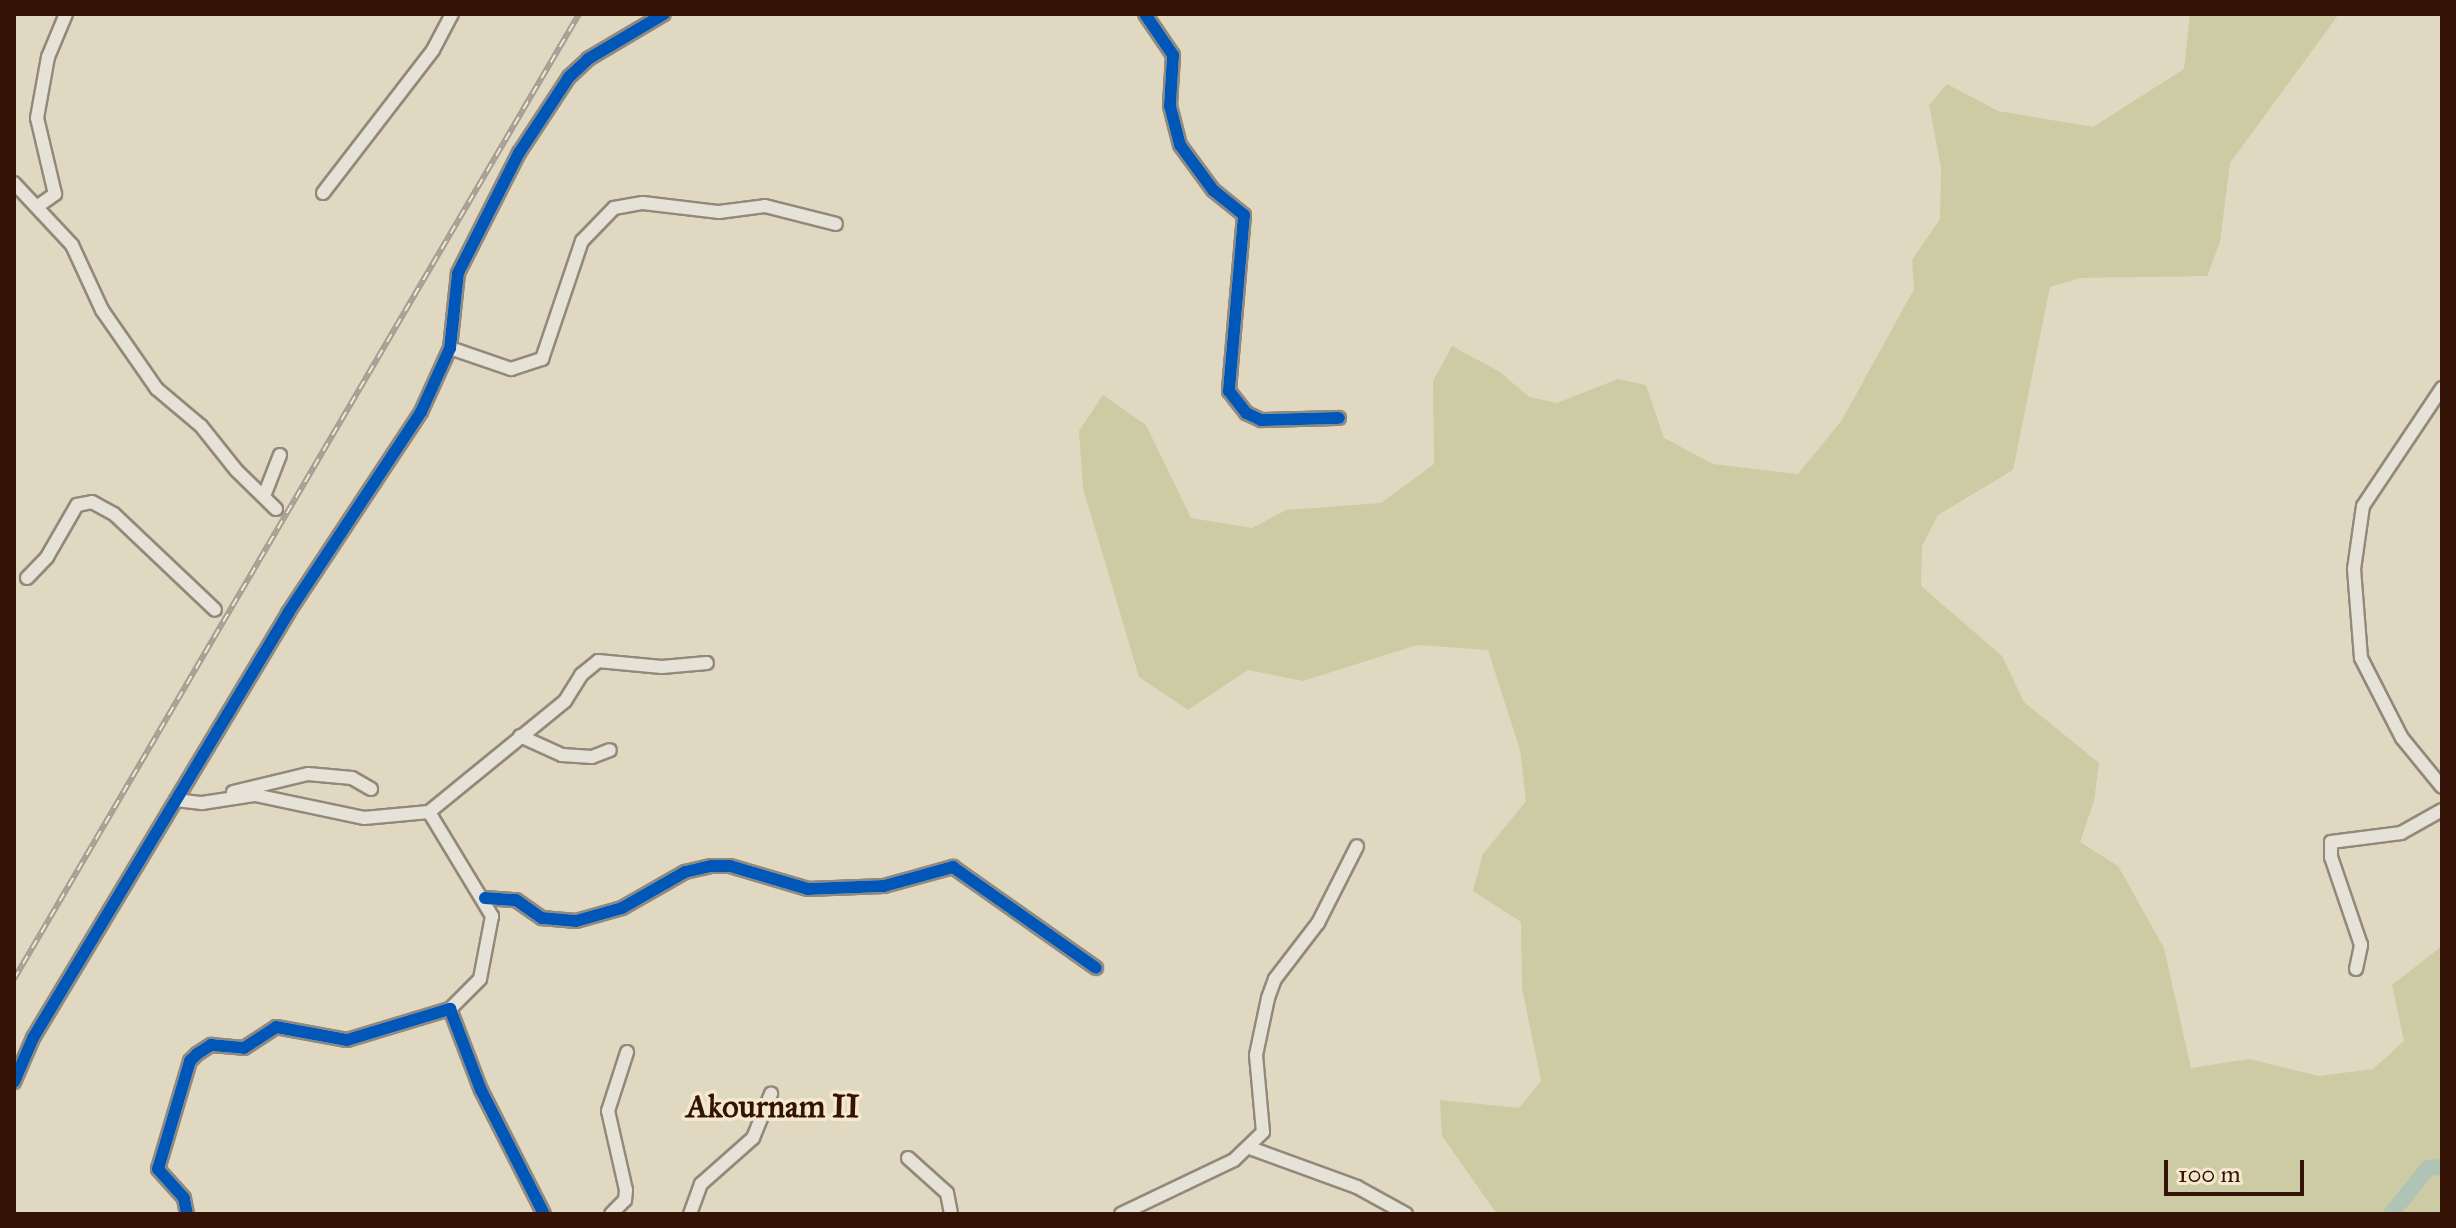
<!DOCTYPE html>
<style>
body{margin:0}
#map{position:relative;width:2456px;height:1228px;overflow:hidden;background:#e1d8c2;font-family:"IM FELL Great Primer",serif}
div>[style]{position:absolute}
.green>*{inset:0;background:#cccba4}
.river>*{height:16px;margin:-8px;padding:0 8px;transform-origin:8px;border-radius:8px;background:#afc4b5}
.roads{filter:drop-shadow(2px 0 #92897b) drop-shadow(-2px 0 #92897b) drop-shadow(0 2px #92897b) drop-shadow(0 -2px #92897b)}
.minor>*{height:12px;margin:-6px;padding:0 6px;transform-origin:6px;border-radius:6px;background:#e7e2d7}
.rail>*{height:6px;margin-top:-3px;transform-origin:0;background:repeating-linear-gradient(90deg,#f4e9cf 0 9px,#a59d93 0 18px);box-sizing:border-box;border-block:2px solid #a59d93}
.cycleway>*{height:12px;margin:-6px;padding:0 6px;transform-origin:6px;border-radius:6px;background:#0057b8}
span{translate:-50% -50%;white-space:nowrap;text-align:center;line-height:1.15;-webkit-text-stroke:7px #f4e9cf;paint-order:stroke}
.quarter-label{font-size:32px;color:#341205;font-weight:700}
.frame{position:absolute;inset:0;border:16px solid #341205;pointer-events:none}
.scale{position:absolute;left:2164px;top:1160px;width:140px;height:36px;box-sizing:border-box;border:4px solid #341205;border-top:0;padding-left:10px;font-size:24px;line-height:28px;white-space:nowrap;color:#341205;-webkit-text-stroke:6px #f4e9cf;paint-order:stroke}
</style>
<div id="map">
<div class="green">
<i style="clip-path:polygon(2190px 14px,2339px 14px,2230px 163px,2220px 242px,2207px 276px,2080px 278px,2050px 287px,2013px 470px,1938px 515px,1922px 546px,1921px 586px,2002px 656px,2024px 702px,2099px 763px,2094px 801px,2080px 842px,2118px 866px,2164px 948px,2191px 1068px,2249px 1059px,2319px 1076px,2373px 1069px,2404px 1041px,2392px 985px,2442px 946px,2442px 1214px,1497px 1214px,1442px 1136px,1440px 1100px,1519px 1108px,1541px 1081px,1522px 988px,1521px 922px,1473px 891px,1483px 854px,1526px 801px,1520px 750px,1488px 650px,1417px 645px,1303px 681px,1248px 670px,1188px 710px,1139px 677px,1083px 488px,1079px 431px,1103px 395px,1146px 425px,1191px 518px,1252px 528px,1286px 510px,1381px 503px,1434px 464px,1433px 381px,1452px 346px,1500px 372px,1529px 397px,1557px 403px,1618px 379px,1646px 385px,1664px 438px,1713px 464px,1798px 474px,1842px 420px,1914px 289px,1912px 260px,1940px 219px,1941px 167px,1929px 105px,1947px 84px,1998px 111px,2093px 127px,2184px 69px)"></i>
</div>
<div class="river">
<i style="left:2391px;top:1214px;width:59px;rotate:-51.2deg"></i>
<i style="left:2428px;top:1168px;width:14px;rotate:-4deg"></i>
</div>
<div class="roads">
<div class="minor">
<i style="left:1145px;top:14px;width:50px;rotate:55.7deg"></i>
<i style="left:1173px;top:55px;width:51px;rotate:93.4deg"></i>
<i style="left:1170px;top:106px;width:40px;rotate:75.6deg"></i>
<i style="left:1180px;top:145px;width:56px;rotate:53.7deg"></i>
<i style="left:1213px;top:190px;width:40px;rotate:39deg"></i>
<i style="left:1244px;top:215px;width:177px;rotate:94.9deg"></i>
<i style="left:1229px;top:391px;width:28px;rotate:52deg"></i>
<i style="left:1246px;top:413px;width:17px;rotate:25deg"></i>
<i style="left:1261px;top:420px;width:78px;rotate:-1.5deg"></i>
<i style="left:14px;top:183px;width:85px;rotate:46.9deg"></i>
<i style="left:72px;top:245px;width:72px;rotate:65.2deg"></i>
<i style="left:102px;top:310px;width:96px;rotate:55.2deg"></i>
<i style="left:157px;top:389px;width:57px;rotate:40.1deg"></i>
<i style="left:201px;top:426px;width:56px;rotate:51.5deg"></i>
<i style="left:236px;top:470px;width:56px;rotate:44.3deg"></i>
<i style="left:323px;top:193px;width:180px;rotate:-52.4deg"></i>
<i style="left:433px;top:50px;width:41px;rotate:-62.2deg"></i>
<i style="left:38px;top:206px;width:21px;rotate:-35deg"></i>
<i style="left:55px;top:194px;width:78px;rotate:-103.3deg"></i>
<i style="left:37px;top:118px;width:62px;rotate:-79.8deg"></i>
<i style="left:48px;top:57px;width:47px;rotate:-67.3deg"></i>
<i style="left:450px;top:348px;width:65px;rotate:19deg"></i>
<i style="left:511px;top:369px;width:33px;rotate:-18deg"></i>
<i style="left:542px;top:359px;width:125px;rotate:-71.3deg"></i>
<i style="left:582px;top:241px;width:46px;rotate:-45.9deg"></i>
<i style="left:614px;top:208px;width:29px;rotate:-10deg"></i>
<i style="left:643px;top:203px;width:77px;rotate:6.8deg"></i>
<i style="left:719px;top:212px;width:46px;rotate:-7.4deg"></i>
<i style="left:765px;top:206px;width:73px;rotate:14.2deg"></i>
<i style="left:2442px;top:388px;width:142px;rotate:123.8deg"></i>
<i style="left:2363px;top:506px;width:64px;rotate:98.1deg"></i>
<i style="left:2354px;top:569px;width:89px;rotate:85.5deg"></i>
<i style="left:2361px;top:658px;width:90px;rotate:62.9deg"></i>
<i style="left:2402px;top:738px;width:63px;rotate:50.8deg"></i>
<i style="left:264px;top:496px;width:44px;rotate:-68.7deg"></i>
<i style="left:27px;top:578px;width:29px;rotate:-46deg"></i>
<i style="left:47px;top:557px;width:60px;rotate:-60deg"></i>
<i style="left:77px;top:505px;width:15px;rotate:-11deg"></i>
<i style="left:92px;top:502px;width:25px;rotate:29deg"></i>
<i style="left:114px;top:514px;width:139px;rotate:43.5deg"></i>
<i style="left:520px;top:736px;width:46px;rotate:24.3deg"></i>
<i style="left:562px;top:755px;width:30px;rotate:4deg"></i>
<i style="left:592px;top:757px;width:19px;rotate:-21deg"></i>
<i style="left:233px;top:792px;width:77px;rotate:-13.5deg"></i>
<i style="left:308px;top:774px;width:44px;rotate:5.2deg"></i>
<i style="left:352px;top:778px;width:22px;rotate:30deg"></i>
<i style="left:176px;top:800px;width:26px;rotate:7deg"></i>
<i style="left:202px;top:803px;width:54px;rotate:-8.6deg"></i>
<i style="left:255px;top:795px;width:111px;rotate:11.9deg"></i>
<i style="left:364px;top:818px;width:65px;rotate:-5.3deg"></i>
<i style="left:429px;top:812px;width:176px;rotate:-39.2deg"></i>
<i style="left:565px;top:701px;width:31px;rotate:-58deg"></i>
<i style="left:581px;top:675px;width:22px;rotate:-39deg"></i>
<i style="left:598px;top:661px;width:64px;rotate:5.4deg"></i>
<i style="left:662px;top:667px;width:45px;rotate:-5.1deg"></i>
<i style="left:429px;top:812px;width:122px;rotate:58.8deg"></i>
<i style="left:492px;top:916px;width:64px;rotate:100.8deg"></i>
<i style="left:480px;top:979px;width:42px;rotate:135deg"></i>
<i style="left:485px;top:898px;width:31px;rotate:4deg"></i>
<i style="left:516px;top:900px;width:32px;rotate:35deg"></i>
<i style="left:542px;top:918px;width:34px;rotate:5deg"></i>
<i style="left:576px;top:921px;width:48px;rotate:-15.8deg"></i>
<i style="left:622px;top:908px;width:73px;rotate:-29.7deg"></i>
<i style="left:685px;top:872px;width:27px;rotate:-13deg"></i>
<i style="left:711px;top:866px;width:19px"></i>
<i style="left:730px;top:866px;width:81px;rotate:16.4deg"></i>
<i style="left:808px;top:889px;width:76px;rotate:-2.3deg"></i>
<i style="left:884px;top:886px;width:72px;rotate:-15.4deg"></i>
<i style="left:953px;top:867px;width:175px;rotate:35.2deg"></i>
<i style="left:2356px;top:969px;width:25px;rotate:-78deg"></i>
<i style="left:2361px;top:945px;width:93px;rotate:-108.8deg"></i>
<i style="left:2331px;top:857px;width:15px;rotate:-90deg"></i>
<i style="left:2331px;top:842px;width:71px;rotate:-7.3deg"></i>
<i style="left:2401px;top:833px;width:47px;rotate:-29.3deg"></i>
<i style="left:14px;top:1082px;width:48px;rotate:-66.6deg"></i>
<i style="left:33px;top:1038px;width:496px;rotate:-59deg"></i>
<i style="left:288px;top:613px;width:241px;rotate:-56.5deg"></i>
<i style="left:421px;top:412px;width:70px;rotate:-65.6deg"></i>
<i style="left:450px;top:348px;width:75px;rotate:-83.9deg"></i>
<i style="left:458px;top:273px;width:135px;rotate:-63.1deg"></i>
<i style="left:519px;top:153px;width:91px;rotate:-56.7deg"></i>
<i style="left:569px;top:77px;width:26px;rotate:-43deg"></i>
<i style="left:588px;top:59px;width:88px;rotate:-30.6deg"></i>
<i style="left:1250px;top:1148px;width:114px;rotate:20deg"></i>
<i style="left:1357px;top:1187px;width:56px;rotate:28.9deg"></i>
<i style="left:908px;top:1158px;width:52px;rotate:41.9deg"></i>
<i style="left:947px;top:1193px;width:21px;rotate:79deg"></i>
<i style="left:187px;top:1214px;width:16px;rotate:-101deg"></i>
<i style="left:184px;top:1198px;width:39px;rotate:-132deg"></i>
<i style="left:158px;top:1169px;width:113px;rotate:-73.5deg"></i>
<i style="left:190px;top:1061px;width:10px;rotate:-45deg"></i>
<i style="left:197px;top:1054px;width:17px;rotate:-33deg"></i>
<i style="left:211px;top:1045px;width:33px;rotate:5deg"></i>
<i style="left:244px;top:1048px;width:38px;rotate:-33deg"></i>
<i style="left:276px;top:1027px;width:72px;rotate:10.4deg"></i>
<i style="left:347px;top:1040px;width:108px;rotate:-16.8deg"></i>
<i style="left:450px;top:1009px;width:87px;rotate:69.1deg"></i>
<i style="left:481px;top:1090px;width:139px;rotate:63.1deg"></i>
<i style="left:611px;top:1214px;width:20px;rotate:-45deg"></i>
<i style="left:625px;top:1200px;width:10px;rotate:-84deg"></i>
<i style="left:626px;top:1190px;width:81px;rotate:-102.8deg"></i>
<i style="left:608px;top:1111px;width:62px;rotate:-72.1deg"></i>
<i style="left:690px;top:1214px;width:32px;rotate:-70deg"></i>
<i style="left:701px;top:1184px;width:69px;rotate:-41.5deg"></i>
<i style="left:753px;top:1138px;width:48px;rotate:-67.8deg"></i>
<i style="left:1121px;top:1214px;width:125px;rotate:-25.5deg"></i>
<i style="left:1234px;top:1160px;width:40px;rotate:-44deg"></i>
<i style="left:1263px;top:1132px;width:77px;rotate:-95.2deg"></i>
<i style="left:1256px;top:1055px;width:58px;rotate:-78.1deg"></i>
<i style="left:1268px;top:998px;width:20px;rotate:-70deg"></i>
<i style="left:1275px;top:979px;width:71px;rotate:-52.5deg"></i>
<i style="left:1318px;top:923px;width:86px;rotate:-63.1deg"></i>
</div>
</div>
<div class="rail">
<i style="left:14px;top:979px;width:1118px;rotate:-59.65deg"></i>
</div>
<div class="cycleway">
<i style="left:1145px;top:14px;width:50px;rotate:55.7deg"></i>
<i style="left:1173px;top:55px;width:51px;rotate:93.4deg"></i>
<i style="left:1170px;top:106px;width:40px;rotate:75.6deg"></i>
<i style="left:1180px;top:145px;width:56px;rotate:53.7deg"></i>
<i style="left:1213px;top:190px;width:40px;rotate:39deg"></i>
<i style="left:1244px;top:215px;width:177px;rotate:94.9deg"></i>
<i style="left:1229px;top:391px;width:28px;rotate:52deg"></i>
<i style="left:1246px;top:413px;width:17px;rotate:25deg"></i>
<i style="left:1261px;top:420px;width:78px;rotate:-1.5deg"></i>
<i style="left:485px;top:898px;width:31px;rotate:4deg"></i>
<i style="left:516px;top:900px;width:32px;rotate:35deg"></i>
<i style="left:542px;top:918px;width:34px;rotate:5deg"></i>
<i style="left:576px;top:921px;width:48px;rotate:-15.8deg"></i>
<i style="left:622px;top:908px;width:73px;rotate:-29.7deg"></i>
<i style="left:685px;top:872px;width:27px;rotate:-13deg"></i>
<i style="left:711px;top:866px;width:19px"></i>
<i style="left:730px;top:866px;width:81px;rotate:16.4deg"></i>
<i style="left:808px;top:889px;width:76px;rotate:-2.3deg"></i>
<i style="left:884px;top:886px;width:72px;rotate:-15.4deg"></i>
<i style="left:953px;top:867px;width:175px;rotate:35.2deg"></i>
<i style="left:14px;top:1082px;width:48px;rotate:-66.6deg"></i>
<i style="left:33px;top:1038px;width:496px;rotate:-59deg"></i>
<i style="left:288px;top:613px;width:241px;rotate:-56.5deg"></i>
<i style="left:421px;top:412px;width:70px;rotate:-65.6deg"></i>
<i style="left:450px;top:348px;width:75px;rotate:-83.9deg"></i>
<i style="left:458px;top:273px;width:135px;rotate:-63.1deg"></i>
<i style="left:519px;top:153px;width:91px;rotate:-56.7deg"></i>
<i style="left:569px;top:77px;width:26px;rotate:-43deg"></i>
<i style="left:588px;top:59px;width:88px;rotate:-30.6deg"></i>
<i style="left:187px;top:1214px;width:16px;rotate:-101deg"></i>
<i style="left:184px;top:1198px;width:39px;rotate:-132deg"></i>
<i style="left:158px;top:1169px;width:113px;rotate:-73.5deg"></i>
<i style="left:190px;top:1061px;width:10px;rotate:-45deg"></i>
<i style="left:197px;top:1054px;width:17px;rotate:-33deg"></i>
<i style="left:211px;top:1045px;width:33px;rotate:5deg"></i>
<i style="left:244px;top:1048px;width:38px;rotate:-33deg"></i>
<i style="left:276px;top:1027px;width:72px;rotate:10.4deg"></i>
<i style="left:347px;top:1040px;width:108px;rotate:-16.8deg"></i>
<i style="left:450px;top:1009px;width:87px;rotate:69.1deg"></i>
<i style="left:481px;top:1090px;width:139px;rotate:63.1deg"></i>
</div>
<div class="quarter-label">
<span style="left:773px;top:1107px">Akournam II</span>
</div>
<div class="frame"></div>
<div class="scale">100 m</div>
</div>
